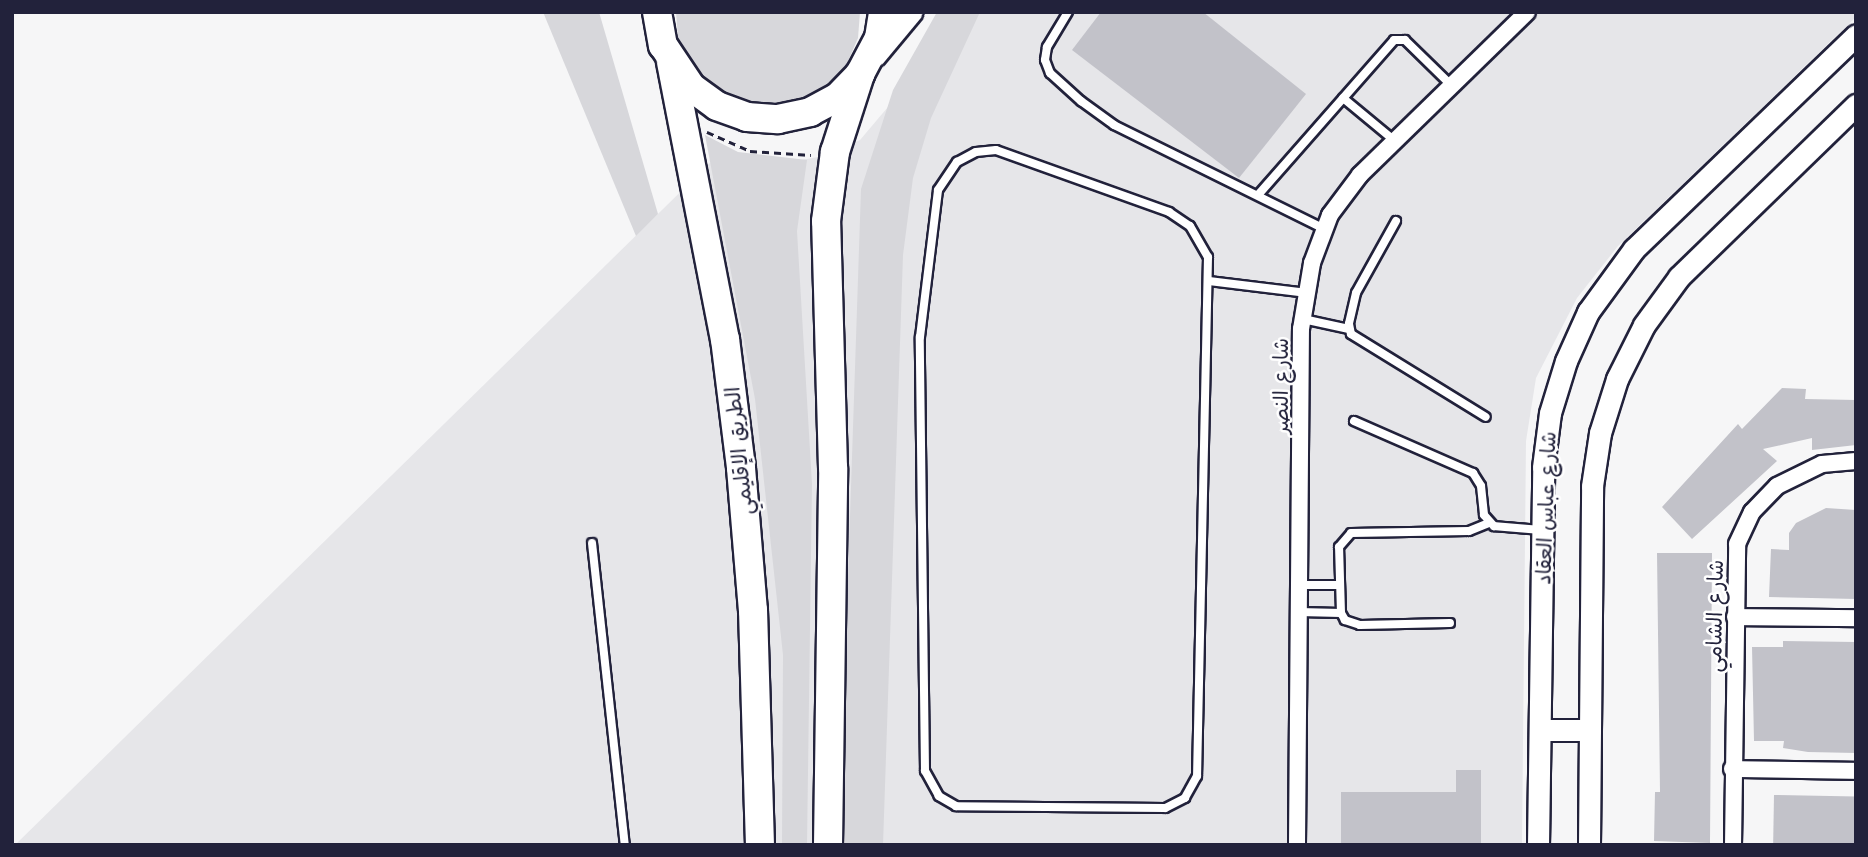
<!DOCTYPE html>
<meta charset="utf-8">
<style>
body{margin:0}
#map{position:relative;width:1868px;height:857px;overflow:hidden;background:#f6f6f7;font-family:Mali,"Playpen Sans Arabic",sans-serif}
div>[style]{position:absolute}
.built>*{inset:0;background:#e6e6e9}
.green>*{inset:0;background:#d7d7db}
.building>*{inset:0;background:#c2c2c9;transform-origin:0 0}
.path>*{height:2.5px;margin-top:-1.25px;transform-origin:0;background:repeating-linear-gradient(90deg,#22223b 0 7px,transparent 0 12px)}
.roads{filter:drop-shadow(2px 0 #22223b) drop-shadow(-2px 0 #22223b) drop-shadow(0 2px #22223b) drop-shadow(0 -2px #22223b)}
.service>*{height:8px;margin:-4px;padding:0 4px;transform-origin:4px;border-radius:4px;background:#fff}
.minor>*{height:16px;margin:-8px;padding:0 8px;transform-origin:8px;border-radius:8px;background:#fff}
.tertiary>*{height:21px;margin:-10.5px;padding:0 10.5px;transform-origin:10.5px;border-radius:10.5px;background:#fff}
.secondary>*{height:23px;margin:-11.5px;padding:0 11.5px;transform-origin:11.5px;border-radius:11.5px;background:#fff}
.trunk>*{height:28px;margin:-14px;padding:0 14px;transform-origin:14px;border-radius:14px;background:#fff}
span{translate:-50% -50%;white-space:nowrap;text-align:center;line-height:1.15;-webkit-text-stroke:5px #fff;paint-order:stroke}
.street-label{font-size:21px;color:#22223b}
.frame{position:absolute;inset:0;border:14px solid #22223b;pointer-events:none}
</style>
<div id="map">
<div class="built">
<i style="clip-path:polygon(944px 12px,1856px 12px,1856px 17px,1618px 246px,1577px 298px,1536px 378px,1526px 441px,1522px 845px,15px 845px,716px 157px,766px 166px,824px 156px,860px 140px,893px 101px)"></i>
</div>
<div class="green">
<i style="clip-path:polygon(543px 12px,599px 12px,658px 214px,636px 236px)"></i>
<i style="clip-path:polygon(676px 12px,860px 12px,858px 38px,845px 68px,823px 91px,794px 105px,763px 109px,734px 103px,708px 88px,689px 65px,678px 38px)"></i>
<i style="clip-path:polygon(937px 12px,980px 12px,931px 118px,913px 178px,903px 255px,883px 845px,839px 845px,861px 189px,893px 90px)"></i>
<i style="clip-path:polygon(705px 135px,738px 152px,807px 160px,797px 231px,812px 484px,807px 845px,782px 845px,783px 655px,755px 399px)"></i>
</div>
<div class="building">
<i style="clip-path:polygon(1101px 12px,1203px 12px,1306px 94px,1239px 178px,1072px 50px)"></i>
<i style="clip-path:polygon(1782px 388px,1806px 389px,1805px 399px,1856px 400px,1856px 445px,1812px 450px,1812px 438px,1763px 449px,1777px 461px,1692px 539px,1662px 507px,1738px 424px,1742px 429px)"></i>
<i style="clip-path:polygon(1826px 508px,1856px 510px,1856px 599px,1769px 597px,1771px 549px,1789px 550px,1789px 533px,1796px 523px)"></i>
<i style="clip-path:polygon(1657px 553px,1712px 553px,1710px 843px,1654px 841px,1655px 792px,1660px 792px)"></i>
<i style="clip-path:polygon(1783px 641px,1856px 642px,1856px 753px,1808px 752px,1783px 748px,1784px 741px,1754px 741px,1752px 647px,1783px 647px)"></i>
<i style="clip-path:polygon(1456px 770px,1481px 770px,1481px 845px,1341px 845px,1341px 792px,1456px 792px)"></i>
<i style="left:1774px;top:795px;width:82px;height:50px;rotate:1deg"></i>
</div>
<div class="path">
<i style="left:707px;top:132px;width:47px;rotate:23.8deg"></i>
<i style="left:750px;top:151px;width:61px;rotate:3.8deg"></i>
</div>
<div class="roads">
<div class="service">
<i style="left:1068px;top:12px;width:41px;rotate:121deg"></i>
<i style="left:1047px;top:47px;width:13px;rotate:99deg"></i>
<i style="left:1045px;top:60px;width:14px;rotate:69deg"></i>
<i style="left:1050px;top:73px;width:42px;rotate:42.1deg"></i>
<i style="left:1081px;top:101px;width:41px;rotate:36deg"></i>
<i style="left:1114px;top:125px;width:234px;rotate:26.3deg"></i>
<i style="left:1343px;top:98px;width:67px;rotate:39.6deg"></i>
<i style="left:996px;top:150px;width:184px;rotate:19.7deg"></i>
<i style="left:1169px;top:212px;width:25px;rotate:34deg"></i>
<i style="left:1190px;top:226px;width:36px;rotate:60deg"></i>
<i style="left:1208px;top:257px;width:519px;rotate:91.21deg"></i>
<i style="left:1197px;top:776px;width:25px;rotate:119deg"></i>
<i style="left:1185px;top:798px;width:22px;rotate:153deg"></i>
<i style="left:1165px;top:808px;width:209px;rotate:-179.5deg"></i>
<i style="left:956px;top:806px;width:20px;rotate:-150deg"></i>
<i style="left:939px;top:796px;width:29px;rotate:-119deg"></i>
<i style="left:925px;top:771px;width:434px;rotate:-90.7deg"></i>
<i style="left:920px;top:337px;width:148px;rotate:-83deg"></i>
<i style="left:938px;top:190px;width:34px;rotate:-56deg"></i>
<i style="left:957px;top:162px;width:21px;rotate:-28deg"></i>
<i style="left:976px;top:152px;width:20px;rotate:-6deg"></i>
<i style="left:1258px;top:195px;width:206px;rotate:-48.7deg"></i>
<i style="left:1394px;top:40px;width:11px"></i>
<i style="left:1405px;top:40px;width:66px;rotate:44.4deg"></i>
<i style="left:1396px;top:221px;width:82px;rotate:119.1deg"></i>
<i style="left:1356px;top:293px;width:32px;rotate:103deg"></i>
<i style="left:1349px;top:324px;width:10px;rotate:79deg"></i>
<i style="left:1351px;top:334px;width:158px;rotate:31.6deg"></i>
<i style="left:1209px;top:281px;width:99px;rotate:7deg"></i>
<i style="left:1303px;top:319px;width:47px;rotate:12.3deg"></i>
<i style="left:1354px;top:421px;width:130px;rotate:23.6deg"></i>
<i style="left:1473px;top:473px;width:15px;rotate:58deg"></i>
<i style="left:1481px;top:486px;width:29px;rotate:84deg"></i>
<i style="left:1484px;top:515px;width:15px;rotate:48deg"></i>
<i style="left:1494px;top:526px;width:46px;rotate:5deg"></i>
<i style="left:592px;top:543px;width:304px;rotate:83.8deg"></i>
<i style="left:1299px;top:585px;width:41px"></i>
<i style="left:1299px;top:612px;width:42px;rotate:1.4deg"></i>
<i style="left:1450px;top:623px;width:90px;rotate:178.7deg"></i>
<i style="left:1360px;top:625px;width:16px;rotate:-162deg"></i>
<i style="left:1345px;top:620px;width:8px;rotate:-120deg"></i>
<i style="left:1341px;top:613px;width:66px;rotate:-91.7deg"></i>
<i style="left:1339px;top:547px;width:18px;rotate:-49deg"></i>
<i style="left:1351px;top:533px;width:118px;rotate:-1deg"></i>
<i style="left:1469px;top:531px;width:22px;rotate:-22deg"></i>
</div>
<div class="minor">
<i style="left:1735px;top:617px;width:121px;rotate:0.5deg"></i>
<i style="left:1732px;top:769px;width:124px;rotate:0.9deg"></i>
<i style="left:1297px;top:845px;width:516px;rotate:-89.56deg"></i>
<i style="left:1301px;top:329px;width:67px;rotate:-80.5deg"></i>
<i style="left:1312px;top:263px;width:51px;rotate:-69.4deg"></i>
<i style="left:1330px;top:215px;width:50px;rotate:-53.1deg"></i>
<i style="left:1360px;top:175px;width:233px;rotate:-44.3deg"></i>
<i style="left:1733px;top:845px;width:301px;rotate:-89.2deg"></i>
<i style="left:1737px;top:544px;width:35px;rotate:-65deg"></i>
<i style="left:1752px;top:512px;width:36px;rotate:-46deg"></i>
<i style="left:1777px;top:486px;width:50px;rotate:-26.1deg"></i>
<i style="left:1822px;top:464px;width:34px;rotate:-5deg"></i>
</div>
<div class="tertiary">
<i style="left:1540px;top:730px;width:50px"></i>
<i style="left:1538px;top:845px;width:378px;rotate:-89.2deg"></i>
<i style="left:1543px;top:467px;width:54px;rotate:-82.6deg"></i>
<i style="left:1550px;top:413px;width:54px;rotate:-72.9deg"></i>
<i style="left:1566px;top:361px;width:54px;rotate:-65.8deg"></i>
<i style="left:1588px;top:312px;width:78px;rotate:-53.9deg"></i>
<i style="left:1634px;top:249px;width:308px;rotate:-43.9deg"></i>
<i style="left:1589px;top:845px;width:359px;rotate:-89.5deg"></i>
<i style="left:1592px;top:486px;width:54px;rotate:-81.4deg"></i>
<i style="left:1600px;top:433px;width:57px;rotate:-72.5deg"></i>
<i style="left:1617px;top:379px;width:60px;rotate:-63.4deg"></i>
<i style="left:1644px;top:325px;width:59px;rotate:-53.9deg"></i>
<i style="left:1679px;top:277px;width:247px;rotate:-44.2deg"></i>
</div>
<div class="secondary">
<i style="left:875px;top:54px;width:55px;rotate:-50.2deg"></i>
</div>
<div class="trunk">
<i style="left:657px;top:12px;width:34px;rotate:80deg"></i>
<i style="left:663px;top:45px;width:50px;rotate:56.3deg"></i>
<i style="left:691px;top:87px;width:32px;rotate:36deg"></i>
<i style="left:717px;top:106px;width:32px;rotate:20deg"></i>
<i style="left:747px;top:117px;width:31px;rotate:4deg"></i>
<i style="left:778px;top:119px;width:33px;rotate:-12deg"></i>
<i style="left:810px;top:112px;width:32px;rotate:-28deg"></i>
<i style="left:838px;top:97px;width:32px;rotate:-46deg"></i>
<i style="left:860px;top:74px;width:41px;rotate:-62.2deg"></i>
<i style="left:879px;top:38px;width:26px;rotate:-81deg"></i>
<i style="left:671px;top:62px;width:282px;rotate:79deg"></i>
<i style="left:725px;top:339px;width:130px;rotate:82.9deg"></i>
<i style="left:741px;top:468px;width:143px;rotate:85.2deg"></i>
<i style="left:753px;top:610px;width:235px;rotate:88.3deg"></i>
<i style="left:828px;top:845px;width:377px;rotate:-89.2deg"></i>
<i style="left:833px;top:468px;width:247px;rotate:-91.6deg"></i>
<i style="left:826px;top:221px;width:70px;rotate:-82.6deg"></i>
<i style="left:835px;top:152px;width:82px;rotate:-72.2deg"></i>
</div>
</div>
<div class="street-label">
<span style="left:1280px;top:386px;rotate:-90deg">شارع النصر</span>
<span style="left:738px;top:451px;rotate:-96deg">الطريق الإقليمي</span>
<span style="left:1545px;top:508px;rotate:-88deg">شارع عباس العقاد</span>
<span style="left:1714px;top:616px;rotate:-89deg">شارع الشامي</span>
</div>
<div class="frame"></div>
</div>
